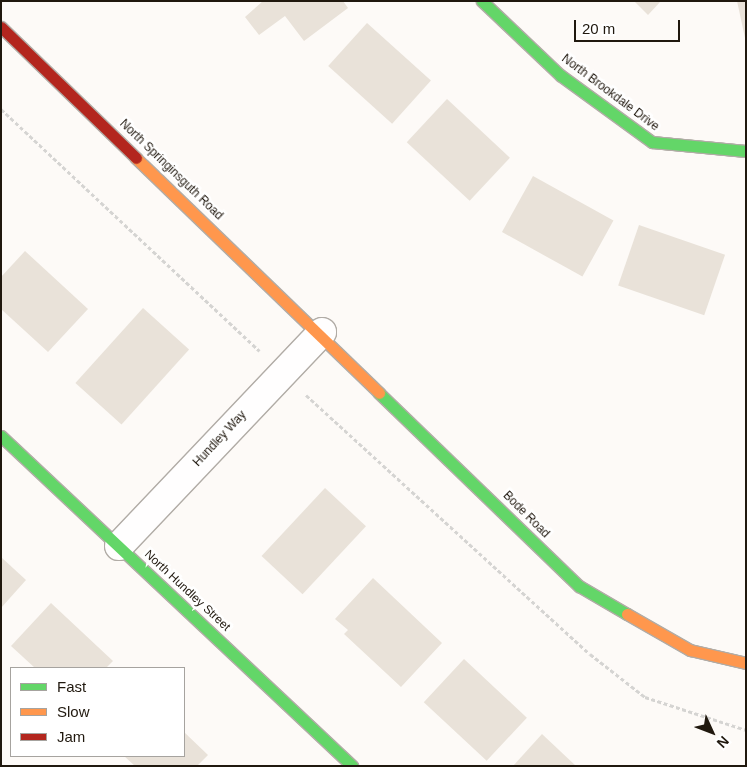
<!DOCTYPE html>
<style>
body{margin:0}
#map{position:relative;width:747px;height:767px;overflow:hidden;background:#fdfaf7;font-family:Arial,sans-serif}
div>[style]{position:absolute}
.building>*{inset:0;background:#e9e2d9;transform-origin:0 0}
.path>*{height:3px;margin-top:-1.5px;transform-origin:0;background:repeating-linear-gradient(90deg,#d5d4d2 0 4px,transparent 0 6.5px)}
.roads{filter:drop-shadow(1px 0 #b1aca6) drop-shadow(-1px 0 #b1aca6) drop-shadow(0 1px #b1aca6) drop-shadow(0 -1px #b1aca6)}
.street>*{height:28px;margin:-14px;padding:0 14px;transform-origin:14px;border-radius:14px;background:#fffefe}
.fast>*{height:11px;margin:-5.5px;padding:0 5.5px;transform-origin:5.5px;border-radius:5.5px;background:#63d668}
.slow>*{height:11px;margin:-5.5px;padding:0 5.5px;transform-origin:5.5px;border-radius:5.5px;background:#ff974d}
.jam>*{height:11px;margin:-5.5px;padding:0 5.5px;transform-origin:5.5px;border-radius:5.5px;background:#b3261e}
span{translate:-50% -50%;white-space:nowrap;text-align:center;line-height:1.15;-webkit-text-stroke:5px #fff;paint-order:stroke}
.street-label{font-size:12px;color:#20180e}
.frame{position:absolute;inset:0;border:2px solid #20180e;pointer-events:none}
.legend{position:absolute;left:10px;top:667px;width:175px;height:90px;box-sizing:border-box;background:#fff;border:1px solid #a6a39f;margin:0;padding:6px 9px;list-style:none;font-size:15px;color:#20180e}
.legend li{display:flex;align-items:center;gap:10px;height:25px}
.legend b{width:25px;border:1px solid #a6a39f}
.north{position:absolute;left:687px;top:707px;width:50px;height:50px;-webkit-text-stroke:4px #fff;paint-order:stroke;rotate:133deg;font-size:14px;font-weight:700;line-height:20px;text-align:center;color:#20180e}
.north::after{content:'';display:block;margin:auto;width:18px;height:22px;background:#20180e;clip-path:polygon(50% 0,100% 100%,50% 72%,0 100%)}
.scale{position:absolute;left:574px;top:20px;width:106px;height:22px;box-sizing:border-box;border:2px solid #20180e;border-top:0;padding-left:6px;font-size:15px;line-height:18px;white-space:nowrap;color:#20180e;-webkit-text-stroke:4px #fff;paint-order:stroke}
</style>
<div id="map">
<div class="building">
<i style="clip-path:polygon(263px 1px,343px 1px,348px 8px,304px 41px,285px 16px,259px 35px,245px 17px)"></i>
<i style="clip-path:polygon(634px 1px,661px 1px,648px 15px)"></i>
<i style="clip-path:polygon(737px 1px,746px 1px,746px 38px,745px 38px)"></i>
<i style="left:367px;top:23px;width:86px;height:58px;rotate:42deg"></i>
<i style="left:447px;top:99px;width:86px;height:59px;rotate:43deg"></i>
<i style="left:533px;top:176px;width:92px;height:64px;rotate:29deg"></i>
<i style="left:639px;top:225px;width:91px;height:64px;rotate:19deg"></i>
<i style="clip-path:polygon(25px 251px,88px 309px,48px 352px,1px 309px,1px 277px)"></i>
<i style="left:143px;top:308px;width:62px;height:101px;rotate:42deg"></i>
<i style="left:325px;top:488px;width:56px;height:93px;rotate:43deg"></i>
<i style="clip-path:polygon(1px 557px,26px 580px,1px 608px)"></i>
<i style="clip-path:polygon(373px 578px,442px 643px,401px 687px,344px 634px,348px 630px,335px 619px)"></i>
<i style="clip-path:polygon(51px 603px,113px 661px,106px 668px,35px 668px,11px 646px)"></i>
<i style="left:464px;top:659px;width:86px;height:59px;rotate:43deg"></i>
<i style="clip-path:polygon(184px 732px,208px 755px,197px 766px,135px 766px,124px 756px,184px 756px)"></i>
<i style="clip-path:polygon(542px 734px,576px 766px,513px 766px)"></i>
</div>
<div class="path">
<i style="left:1px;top:109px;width:354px;rotate:43.1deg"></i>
<i style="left:306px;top:395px;width:384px;rotate:42.4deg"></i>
<i style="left:590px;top:654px;width:70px;rotate:38deg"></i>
<i style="left:645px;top:697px;width:106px;rotate:18.1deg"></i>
</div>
<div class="roads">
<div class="street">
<i style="left:119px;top:546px;width:295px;rotate:-46.5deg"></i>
</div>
<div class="fast">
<i style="left:482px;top:1px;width:108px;rotate:43.5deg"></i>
<i style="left:560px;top:75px;width:114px;rotate:36.1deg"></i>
<i style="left:652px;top:142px;width:94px;rotate:5.5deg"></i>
<i style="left:379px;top:393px;width:278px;rotate:44deg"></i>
<i style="left:579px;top:586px;width:56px;rotate:30.3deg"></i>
<i style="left:1px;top:436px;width:482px;rotate:43.2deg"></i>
</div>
<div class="slow">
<i style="left:136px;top:158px;width:338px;rotate:44deg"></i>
<i style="left:627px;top:614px;width:73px;rotate:29.7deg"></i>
<i style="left:690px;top:650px;width:57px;rotate:13.1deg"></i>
</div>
<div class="jam">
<i style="left:1px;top:27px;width:188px;rotate:44.1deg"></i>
</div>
</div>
<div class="street-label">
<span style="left:610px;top:93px;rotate:37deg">North Brookdale Drive</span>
<span style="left:171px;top:170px;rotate:44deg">North Springinsguth Road</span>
<span style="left:220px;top:439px;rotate:-47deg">Hundley Way</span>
<span style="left:526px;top:515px;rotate:45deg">Bode Road</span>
<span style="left:187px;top:591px;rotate:43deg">North Hundley Street</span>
</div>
<div class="frame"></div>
<ul class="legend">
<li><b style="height:6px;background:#63d668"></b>Fast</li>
<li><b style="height:6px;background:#ff974d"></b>Slow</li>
<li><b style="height:6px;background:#b3261e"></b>Jam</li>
</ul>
<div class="north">N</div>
<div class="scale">20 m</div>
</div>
